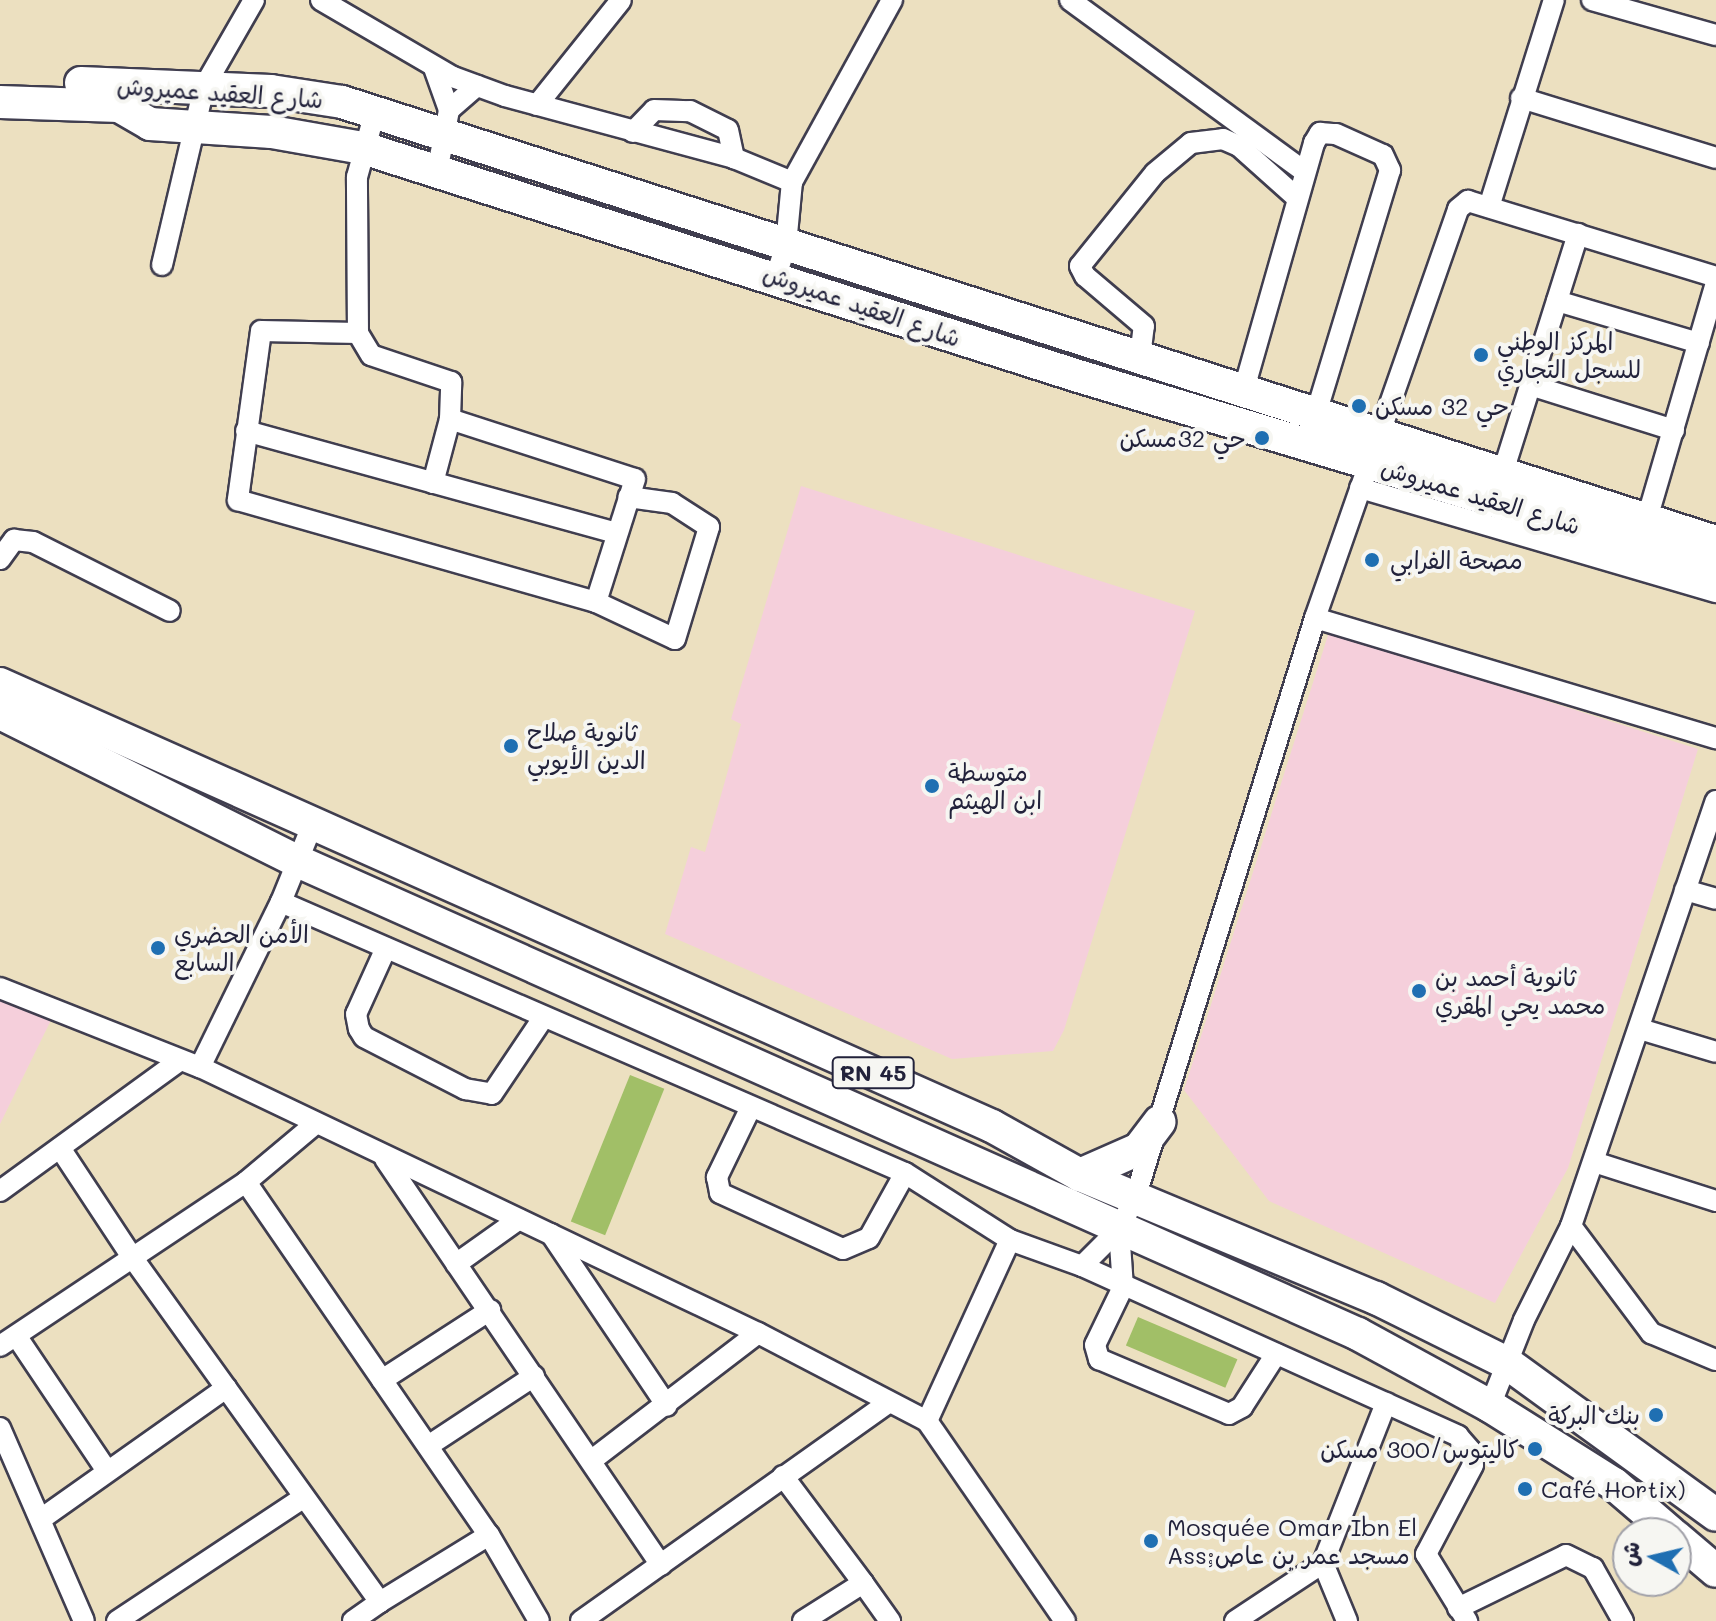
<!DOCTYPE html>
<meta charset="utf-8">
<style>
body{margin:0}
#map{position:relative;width:1716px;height:1621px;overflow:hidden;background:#ece0c0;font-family:Mali,"Playpen Sans Arabic",sans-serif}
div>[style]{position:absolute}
.built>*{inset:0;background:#f5cfdb}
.green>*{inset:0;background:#a1bf67;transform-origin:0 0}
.roads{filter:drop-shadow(2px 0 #403e4f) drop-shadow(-2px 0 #403e4f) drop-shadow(0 2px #403e4f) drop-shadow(0 -2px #403e4f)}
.street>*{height:20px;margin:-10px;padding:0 10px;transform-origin:10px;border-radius:10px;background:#fff}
.primary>*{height:32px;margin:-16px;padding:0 16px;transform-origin:16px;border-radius:16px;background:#fff}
.dots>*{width:22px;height:22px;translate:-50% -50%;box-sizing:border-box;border:4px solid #f6f6f2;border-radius:50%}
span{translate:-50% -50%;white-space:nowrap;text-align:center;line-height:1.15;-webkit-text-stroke:8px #f6f6f2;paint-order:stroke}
.shield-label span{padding:2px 6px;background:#f6f6f2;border:2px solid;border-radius:6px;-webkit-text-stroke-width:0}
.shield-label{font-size:22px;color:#22223b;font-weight:700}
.street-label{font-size:24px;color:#22223b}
.poi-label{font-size:24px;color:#22223b}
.left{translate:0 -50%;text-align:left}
.right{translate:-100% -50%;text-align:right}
.north{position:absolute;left:1612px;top:1517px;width:80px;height:80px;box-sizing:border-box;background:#f6f6f2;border:2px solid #a1a1a9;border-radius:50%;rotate:278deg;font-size:22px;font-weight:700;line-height:32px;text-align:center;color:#22223b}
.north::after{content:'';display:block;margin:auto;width:28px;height:36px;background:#1f6fb2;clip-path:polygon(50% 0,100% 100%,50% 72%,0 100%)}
</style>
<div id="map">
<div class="built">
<i style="clip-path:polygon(801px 486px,1195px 611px,1064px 1030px,1053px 1051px,952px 1059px,665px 934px,691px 847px,705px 852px,741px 724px,731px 719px)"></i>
<i style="clip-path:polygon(1329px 632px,1698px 749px,1568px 1168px,1495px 1303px,1269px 1201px,1184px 1090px)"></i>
<i style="clip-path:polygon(0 997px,52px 1018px,0 1124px)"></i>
</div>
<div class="green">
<i style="left:630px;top:1075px;width:37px;height:158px;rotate:22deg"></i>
<i style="left:1138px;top:1317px;width:108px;height:31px;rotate:23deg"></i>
</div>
<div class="roads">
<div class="street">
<i style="left:321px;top:0;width:153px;rotate:30.3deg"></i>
<i style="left:453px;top:77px;width:55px;rotate:20.1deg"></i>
<i style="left:505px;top:96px;width:237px;rotate:15.1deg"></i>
<i style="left:734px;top:158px;width:63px;rotate:22.5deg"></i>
<i style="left:1070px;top:0;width:290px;rotate:36.2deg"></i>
<i style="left:1592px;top:0;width:129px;rotate:15.8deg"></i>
<i style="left:434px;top:68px;width:45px;rotate:70.3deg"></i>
<i style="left:1521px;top:98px;width:204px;rotate:17.1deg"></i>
<i style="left:537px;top:105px;width:134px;rotate:-51.3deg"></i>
<i style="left:633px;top:132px;width:30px;rotate:-46deg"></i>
<i style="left:654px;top:110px;width:36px;rotate:2deg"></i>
<i style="left:690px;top:111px;width:42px;rotate:26.6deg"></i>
<i style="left:728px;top:130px;width:29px;rotate:78deg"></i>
<i style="left:437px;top:172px;width:63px;rotate:-79deg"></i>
<i style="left:449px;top:110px;width:37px;rotate:-41deg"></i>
<i style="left:1489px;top:207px;width:217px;rotate:-72.6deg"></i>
<i style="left:162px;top:265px;width:183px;rotate:-76.7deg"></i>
<i style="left:204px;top:87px;width:100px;rotate:-60.1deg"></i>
<i style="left:776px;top:276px;width:33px;rotate:-72deg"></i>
<i style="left:786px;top:245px;width:63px;rotate:-84.6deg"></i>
<i style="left:792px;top:182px;width:208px;rotate:-61.2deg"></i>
<i style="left:1557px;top:301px;width:148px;rotate:16.5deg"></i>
<i style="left:358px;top:333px;width:156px;rotate:-90.4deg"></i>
<i style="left:357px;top:177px;width:67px;rotate:-74.5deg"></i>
<i style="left:1140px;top:357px;width:31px;rotate:-83deg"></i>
<i style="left:1144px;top:326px;width:77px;rotate:-139.7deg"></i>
<i style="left:1085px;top:276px;width:11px;rotate:-117deg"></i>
<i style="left:1080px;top:266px;width:119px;rotate:-51.1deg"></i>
<i style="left:1155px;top:173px;width:47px;rotate:-39.8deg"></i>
<i style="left:1191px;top:143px;width:32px;rotate:-7deg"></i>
<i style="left:1223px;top:139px;width:17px;rotate:24deg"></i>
<i style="left:1239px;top:146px;width:75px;rotate:41.8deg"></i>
<i style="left:1530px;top:385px;width:151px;rotate:17.4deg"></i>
<i style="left:1244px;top:389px;width:256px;rotate:-74.1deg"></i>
<i style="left:1314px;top:143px;width:12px;rotate:-59deg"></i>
<i style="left:1320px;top:133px;width:16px;rotate:4deg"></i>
<i style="left:1336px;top:134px;width:51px;rotate:24.1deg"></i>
<i style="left:1383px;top:155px;width:17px;rotate:65deg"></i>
<i style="left:1390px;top:170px;width:252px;rotate:106.9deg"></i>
<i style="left:450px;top:419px;width:194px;rotate:18deg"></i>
<i style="left:635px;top:479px;width:129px;rotate:107.6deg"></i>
<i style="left:246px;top:431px;width:385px;rotate:15.4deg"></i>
<i style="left:1502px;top:475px;width:253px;rotate:-72.5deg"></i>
<i style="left:433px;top:483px;width:66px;rotate:-75.1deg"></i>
<i style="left:450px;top:419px;width:37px;rotate:-88deg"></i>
<i style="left:451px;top:382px;width:84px;rotate:-161.4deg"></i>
<i style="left:371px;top:355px;width:26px;rotate:-121deg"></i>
<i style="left:358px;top:333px;width:97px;rotate:-178.8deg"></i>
<i style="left:261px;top:331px;width:171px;rotate:97.8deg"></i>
<i style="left:238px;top:500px;width:372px;rotate:15.9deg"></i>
<i style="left:596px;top:602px;width:87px;rotate:25.1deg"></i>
<i style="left:675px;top:639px;width:117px;rotate:-73.1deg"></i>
<i style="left:709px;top:527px;width:44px;rotate:-147deg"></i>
<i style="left:672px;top:503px;width:44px;rotate:-172.2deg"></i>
<i style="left:1360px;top:488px;width:371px;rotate:16.3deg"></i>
<i style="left:1644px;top:529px;width:257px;rotate:-73.7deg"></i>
<i style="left:0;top:559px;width:24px;rotate:-54deg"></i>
<i style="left:14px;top:540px;width:19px;rotate:6deg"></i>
<i style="left:33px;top:542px;width:153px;rotate:26.7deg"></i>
<i style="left:1315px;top:618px;width:419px;rotate:16.7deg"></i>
<i style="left:1685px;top:890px;width:32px;rotate:16deg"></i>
<i style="left:281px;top:902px;width:680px;rotate:23.48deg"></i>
<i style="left:905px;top:1173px;width:125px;rotate:32.5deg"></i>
<i style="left:1010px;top:1240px;width:77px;rotate:19.9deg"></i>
<i style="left:1082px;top:1266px;width:413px;rotate:24.3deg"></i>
<i style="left:1458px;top:1436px;width:21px;rotate:49deg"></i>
<i style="left:1472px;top:1452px;width:13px;rotate:86deg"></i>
<i style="left:1473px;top:1465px;width:101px;rotate:117.8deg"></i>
<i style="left:1426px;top:1554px;width:79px;rotate:58.5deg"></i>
<i style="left:386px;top:948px;width:72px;rotate:114.4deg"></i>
<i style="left:356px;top:1014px;width:15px;rotate:79deg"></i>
<i style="left:359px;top:1029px;width:9px;rotate:58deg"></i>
<i style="left:364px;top:1037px;width:114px;rotate:27.2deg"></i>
<i style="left:465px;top:1089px;width:27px;rotate:10deg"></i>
<i style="left:492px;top:1094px;width:92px;rotate:-56.1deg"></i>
<i style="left:0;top:988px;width:215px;rotate:21.6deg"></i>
<i style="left:200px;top:1067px;width:618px;rotate:25.49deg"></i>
<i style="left:758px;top:1333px;width:191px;rotate:27.5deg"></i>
<i style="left:927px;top:1421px;width:243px;rotate:55.4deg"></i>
<i style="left:1640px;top:1029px;width:79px;rotate:16.8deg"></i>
<i style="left:200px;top:1067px;width:184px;rotate:-63.9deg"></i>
<i style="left:281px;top:902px;width:85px;rotate:-67.9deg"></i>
<i style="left:750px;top:1109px;width:76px;rotate:115.9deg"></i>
<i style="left:717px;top:1177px;width:16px;rotate:79deg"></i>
<i style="left:720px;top:1193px;width:135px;rotate:24.5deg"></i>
<i style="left:843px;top:1249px;width:28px;rotate:-23deg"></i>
<i style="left:869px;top:1238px;width:74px;rotate:-61deg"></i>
<i style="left:60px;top:1148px;width:131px;rotate:56.6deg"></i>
<i style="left:132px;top:1257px;width:425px;rotate:54.3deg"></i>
<i style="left:380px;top:1602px;width:33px;rotate:145deg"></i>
<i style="left:385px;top:1159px;width:491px;rotate:55.8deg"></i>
<i style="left:1594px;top:1162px;width:128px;rotate:17.7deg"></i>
<i style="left:246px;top:1182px;width:90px;rotate:-40deg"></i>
<i style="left:0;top:1191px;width:221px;rotate:-36deg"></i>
<i style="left:1571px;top:1226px;width:134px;rotate:53.2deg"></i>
<i style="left:1651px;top:1333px;width:70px;rotate:22.6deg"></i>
<i style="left:1119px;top:1229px;width:58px;rotate:86.1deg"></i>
<i style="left:1123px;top:1287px;width:64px;rotate:115.8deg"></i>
<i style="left:1095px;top:1345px;width:15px;rotate:74deg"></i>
<i style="left:1099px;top:1359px;width:141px;rotate:22.9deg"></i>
<i style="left:1229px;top:1414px;width:15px;rotate:-28deg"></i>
<i style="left:1242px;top:1407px;width:63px;rotate:-57.3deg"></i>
<i style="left:551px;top:1234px;width:207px;rotate:56deg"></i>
<i style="left:456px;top:1264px;width:77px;rotate:-35.5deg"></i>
<i style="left:1082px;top:1266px;width:52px;rotate:-45deg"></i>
<i style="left:1119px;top:1229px;width:38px;rotate:-63deg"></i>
<i style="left:1136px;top:1195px;width:604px;rotate:-72.76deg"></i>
<i style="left:1315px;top:618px;width:433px;rotate:-70.7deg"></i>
<i style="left:1458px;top:209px;width:13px;rotate:-39deg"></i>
<i style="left:1468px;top:201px;width:259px;rotate:17deg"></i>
<i style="left:17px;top:1337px;width:161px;rotate:56.1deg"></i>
<i style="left:0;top:1346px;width:296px;rotate:-33.7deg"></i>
<i style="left:246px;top:1182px;width:429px;rotate:55.5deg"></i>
<i style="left:489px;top:1535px;width:99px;rotate:59.8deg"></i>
<i style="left:382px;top:1380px;width:129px;rotate:-32.9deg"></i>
<i style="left:1490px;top:1406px;width:92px;rotate:-68.4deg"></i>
<i style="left:1524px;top:1320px;width:105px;rotate:-63.4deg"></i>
<i style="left:1571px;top:1226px;width:449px;rotate:-71.2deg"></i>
<i style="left:927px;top:1421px;width:199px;rotate:-65.4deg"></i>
<i style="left:0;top:1428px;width:210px;rotate:66.5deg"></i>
<i style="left:428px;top:1446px;width:127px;rotate:-33.4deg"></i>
<i style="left:592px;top:1460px;width:209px;rotate:-37.4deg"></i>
<i style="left:783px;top:1476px;width:134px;rotate:53.2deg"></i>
<i style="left:863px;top:1583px;width:71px;rotate:147.7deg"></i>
<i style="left:41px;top:1519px;width:227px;rotate:-35.3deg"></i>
<i style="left:1323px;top:1563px;width:63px;rotate:67.5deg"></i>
<i style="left:863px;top:1583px;width:47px;rotate:54.6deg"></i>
<i style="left:380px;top:1602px;width:128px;rotate:-31.6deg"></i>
<i style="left:1458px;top:1608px;width:120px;rotate:-26.1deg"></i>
<i style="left:1566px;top:1555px;width:30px;rotate:26deg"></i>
<i style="left:1593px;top:1568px;width:61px;rotate:60.5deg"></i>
<i style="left:117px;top:1621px;width:224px;rotate:-33.5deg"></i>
<i style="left:581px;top:1621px;width:378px;rotate:-35.4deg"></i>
<i style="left:1235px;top:1621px;width:105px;rotate:-33.4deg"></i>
<i style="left:1323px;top:1563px;width:172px;rotate:-68.5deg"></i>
</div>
<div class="primary">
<i style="left:81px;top:83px;width:190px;rotate:2.4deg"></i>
<i style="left:271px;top:91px;width:72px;rotate:8.8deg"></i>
<i style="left:342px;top:102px;width:1443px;rotate:17.76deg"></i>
<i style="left:0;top:102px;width:119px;rotate:1.9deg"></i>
<i style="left:119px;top:106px;width:36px;rotate:30deg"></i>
<i style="left:150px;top:124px;width:122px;rotate:3.8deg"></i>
<i style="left:272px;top:132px;width:92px;rotate:10deg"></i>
<i style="left:363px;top:148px;width:747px;rotate:17.68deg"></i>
<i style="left:1075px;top:375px;width:669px;rotate:16.67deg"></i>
<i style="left:0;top:684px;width:1086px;rotate:24.02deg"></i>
<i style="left:992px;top:1126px;width:101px;rotate:29.1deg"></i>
<i style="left:1080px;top:1175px;width:321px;rotate:22.6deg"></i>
<i style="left:1376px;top:1298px;width:146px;rotate:26.4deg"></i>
<i style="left:1507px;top:1363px;width:258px;rotate:36deg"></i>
<i style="left:0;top:713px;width:330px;rotate:26.5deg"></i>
<i style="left:295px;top:860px;width:1164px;rotate:24.03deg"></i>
<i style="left:1358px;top:1334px;width:150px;rotate:28.6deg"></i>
<i style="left:1490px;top:1406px;width:146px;rotate:32.2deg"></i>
<i style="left:1614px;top:1484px;width:75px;rotate:40.7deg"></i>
<i style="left:1080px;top:1175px;width:64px;rotate:-23.8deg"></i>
<i style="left:1139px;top:1149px;width:34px;rotate:-53deg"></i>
<i style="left:1676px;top:1537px;width:52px;rotate:40.4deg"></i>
</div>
</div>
<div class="dots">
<i style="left:1481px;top:355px;background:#1f6fb2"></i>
<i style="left:1359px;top:406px;background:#1f6fb2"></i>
<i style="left:1262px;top:438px;background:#1f6fb2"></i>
<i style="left:1372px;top:560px;background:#1f6fb2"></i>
<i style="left:511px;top:746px;background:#1f6fb2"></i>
<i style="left:932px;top:786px;background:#1f6fb2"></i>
<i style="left:158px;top:948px;background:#1f6fb2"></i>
<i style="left:1419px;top:991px;background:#1f6fb2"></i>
<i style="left:1656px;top:1415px;background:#1f6fb2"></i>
<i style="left:1535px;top:1449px;background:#1f6fb2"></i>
<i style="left:1525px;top:1489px;background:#1f6fb2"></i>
<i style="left:1151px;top:1541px;background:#1f6fb2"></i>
</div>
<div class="shield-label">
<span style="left:873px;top:1073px">RN 45</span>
</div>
<div class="street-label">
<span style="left:220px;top:92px;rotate:4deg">شارع العقيد عميروش</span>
<span style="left:862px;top:305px;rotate:19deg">شارع العقيد عميروش</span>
<span style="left:1481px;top:496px;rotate:17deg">شارع العقيد عميروش</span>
</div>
<div class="poi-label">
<span class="left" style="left:1497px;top:355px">المركز الوطني<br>للسجل التجاري</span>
<span class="left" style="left:1375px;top:406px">حي 32 مسكن</span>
<span class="right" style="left:1246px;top:438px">حي 32مسكن</span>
<span class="left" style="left:1390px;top:560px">مصحة الفرابي</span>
<span class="left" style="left:527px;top:746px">ثانوية صلاح<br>الدين الأيوبي</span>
<span class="left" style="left:948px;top:786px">متوسطة<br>ابن الهيثم</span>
<span class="left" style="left:174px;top:948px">الأمن الحضري<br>السابع</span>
<span class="left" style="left:1435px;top:991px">ثانوية أحمد بن<br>محمد يحي المقري</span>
<span class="right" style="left:1640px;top:1415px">بنك البركة</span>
<span class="right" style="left:1519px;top:1449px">كاليتوس/300 مسكن</span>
<span class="left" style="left:1541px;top:1489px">Café Hortix)</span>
<span class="left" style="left:1167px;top:1541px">Mosquée Omar Ibn El<br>Ass;مسجد عمر بن عاص</span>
</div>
<div class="north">ش</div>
</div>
